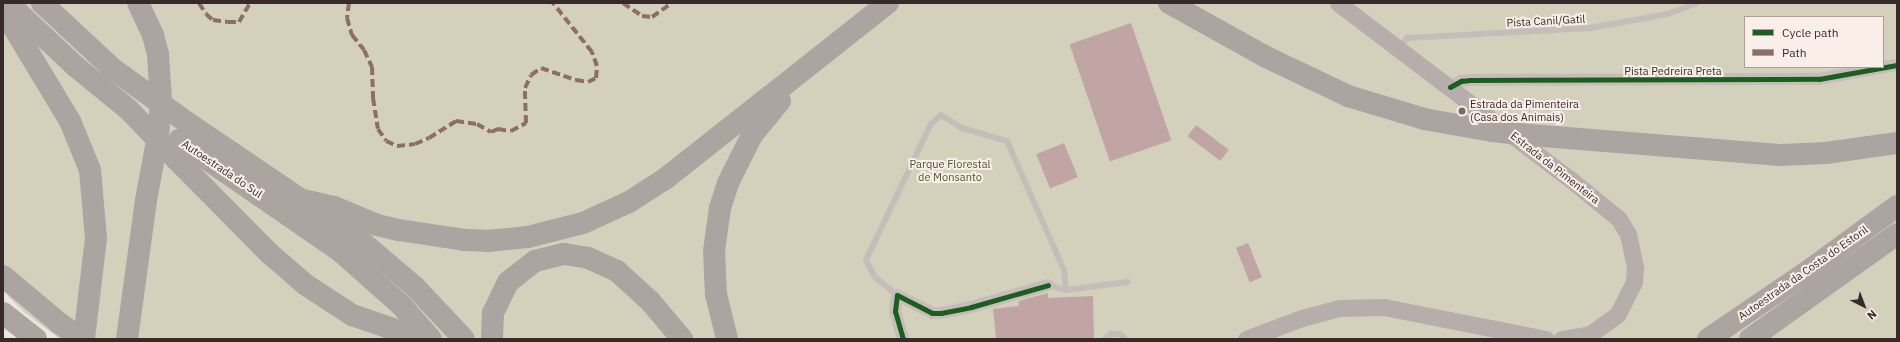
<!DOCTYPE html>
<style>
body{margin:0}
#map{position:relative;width:1900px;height:342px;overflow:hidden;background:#ede5e2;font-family:"IBM Plex Sans",sans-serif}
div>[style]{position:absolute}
.green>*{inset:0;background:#d3d1bc}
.building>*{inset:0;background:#c0a5a4;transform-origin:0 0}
.lane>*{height:6px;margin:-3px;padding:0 3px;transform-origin:3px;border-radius:3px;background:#c6bdbb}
.street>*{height:12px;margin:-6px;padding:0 6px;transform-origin:6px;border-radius:6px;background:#c6bdbb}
.secondary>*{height:17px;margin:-8.5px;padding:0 8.5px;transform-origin:8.5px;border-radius:8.5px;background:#b7adab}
.highway>*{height:22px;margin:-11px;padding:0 11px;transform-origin:11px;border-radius:11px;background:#aca4a1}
.highway-bridge>*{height:22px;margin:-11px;padding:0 11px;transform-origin:11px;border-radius:11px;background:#aca4a1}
.quiet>*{height:4px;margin-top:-2px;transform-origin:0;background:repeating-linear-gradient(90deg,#8d6e63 0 8px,transparent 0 12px)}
.cycleway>*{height:5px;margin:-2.5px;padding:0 2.5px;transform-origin:2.5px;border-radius:2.5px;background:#1b5e20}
.dots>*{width:11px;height:11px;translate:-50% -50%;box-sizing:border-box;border:2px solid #faeee9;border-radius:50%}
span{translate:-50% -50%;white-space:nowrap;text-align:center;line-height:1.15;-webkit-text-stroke:4px #faeee9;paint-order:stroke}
.street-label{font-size:11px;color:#372a29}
.poi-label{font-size:11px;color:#372a29}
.left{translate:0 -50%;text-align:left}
.park-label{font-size:11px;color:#50552c}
.frame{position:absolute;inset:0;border:4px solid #372a29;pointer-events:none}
.legend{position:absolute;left:1744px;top:16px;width:140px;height:52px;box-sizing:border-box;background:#faeee9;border:1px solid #aca09c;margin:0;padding:5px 7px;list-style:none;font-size:12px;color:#372a29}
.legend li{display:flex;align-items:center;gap:8px;height:20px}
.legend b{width:20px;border:1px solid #aca09c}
.north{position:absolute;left:1844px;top:286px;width:40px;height:40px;-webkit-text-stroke:3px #faeee9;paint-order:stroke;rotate:138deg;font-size:11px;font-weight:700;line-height:16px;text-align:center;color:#372a29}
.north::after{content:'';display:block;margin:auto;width:14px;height:18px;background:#372a29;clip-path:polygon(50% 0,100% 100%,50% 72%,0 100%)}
</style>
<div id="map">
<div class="green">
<i style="clip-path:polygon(evenodd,3px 3px,1897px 3px,1897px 339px,60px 339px,25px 313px,3px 291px,3px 3px,1745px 17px,1883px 17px,1883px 67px,1745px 67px,1745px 17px)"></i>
</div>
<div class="building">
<i style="left:1131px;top:23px;width:124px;height:65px;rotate:71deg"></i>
<i style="left:1196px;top:125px;width:41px;height:14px;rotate:37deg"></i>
<i style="left:1064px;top:143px;width:37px;height:30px;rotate:68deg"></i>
<i style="left:1248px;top:243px;width:37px;height:13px;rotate:68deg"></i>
<i style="clip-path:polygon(1048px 293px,1048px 298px,1093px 296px,1094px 339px,996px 339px,993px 309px,1019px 306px,1018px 302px,1022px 300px)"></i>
</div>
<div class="lane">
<i style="left:1399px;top:49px;width:14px;rotate:-54deg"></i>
<i style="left:1407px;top:38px;width:183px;rotate:-3.1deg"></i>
<i style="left:1590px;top:28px;width:79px;rotate:-10.2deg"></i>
<i style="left:1668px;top:14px;width:30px;rotate:-21deg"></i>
<i style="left:1048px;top:285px;width:19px;rotate:16deg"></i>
<i style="left:1066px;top:290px;width:62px;rotate:-7.5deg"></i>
<i style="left:897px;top:295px;width:28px;rotate:-141deg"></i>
<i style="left:875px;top:277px;width:19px;rotate:-118deg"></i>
<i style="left:866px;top:260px;width:151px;rotate:-64.5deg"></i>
<i style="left:931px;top:124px;width:13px;rotate:-42deg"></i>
<i style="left:941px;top:115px;width:25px;rotate:32deg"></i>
<i style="left:962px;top:128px;width:47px;rotate:16.1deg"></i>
<i style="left:1007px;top:141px;width:141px;rotate:66.2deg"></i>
<i style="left:1064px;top:270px;width:20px;rotate:84deg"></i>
<i style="left:1105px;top:339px;width:8px;rotate:-40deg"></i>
<i style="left:1111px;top:334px;width:9px"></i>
<i style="left:1120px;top:334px;width:7px;rotate:45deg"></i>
</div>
<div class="street">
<i style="left:1450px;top:87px;width:13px;rotate:-29deg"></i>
<i style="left:1461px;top:81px;width:9px;rotate:-6deg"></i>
<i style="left:1470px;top:80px;width:349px;rotate:-0.2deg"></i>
<i style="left:1819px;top:79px;width:79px;rotate:-10.2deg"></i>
<i style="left:903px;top:339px;width:29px;rotate:-106deg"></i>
<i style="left:895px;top:311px;width:16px;rotate:-83deg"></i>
<i style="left:897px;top:295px;width:39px;rotate:27deg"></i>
<i style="left:932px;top:313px;width:9px"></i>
<i style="left:941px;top:313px;width:31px;rotate:-11deg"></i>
<i style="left:971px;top:307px;width:80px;rotate:-15.9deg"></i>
</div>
<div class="secondary">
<i style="left:1338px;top:3px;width:291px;rotate:37.2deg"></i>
<i style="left:1570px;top:179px;width:63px;rotate:39.2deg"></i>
<i style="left:1619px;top:219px;width:17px;rotate:59deg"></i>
<i style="left:1628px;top:234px;width:34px;rotate:78deg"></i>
<i style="left:1635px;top:267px;width:15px;rotate:94deg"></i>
<i style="left:1634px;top:282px;width:36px;rotate:117deg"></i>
<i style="left:1618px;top:314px;width:34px;rotate:144deg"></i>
<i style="left:1590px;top:334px;width:29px;rotate:170deg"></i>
<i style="left:1246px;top:339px;width:60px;rotate:-20.6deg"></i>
<i style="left:1302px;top:318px;width:39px;rotate:-15deg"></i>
<i style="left:1340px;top:308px;width:44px;rotate:-1.3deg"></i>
<i style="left:1384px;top:307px;width:165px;rotate:11.2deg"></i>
</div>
<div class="highway">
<i style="left:8px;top:3px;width:92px;rotate:43.2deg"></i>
<i style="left:75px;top:66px;width:68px;rotate:39.1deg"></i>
<i style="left:42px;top:3px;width:97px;rotate:42.9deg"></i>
<i style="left:1169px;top:3px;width:111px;rotate:29.1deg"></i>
<i style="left:1266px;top:57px;width:91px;rotate:25.4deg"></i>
<i style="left:1348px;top:96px;width:79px;rotate:16.8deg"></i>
<i style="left:1424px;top:119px;width:69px;rotate:10deg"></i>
<i style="left:3px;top:10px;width:130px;rotate:58.9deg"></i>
<i style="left:70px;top:121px;width:53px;rotate:67.8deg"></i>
<i style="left:90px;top:170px;width:68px;rotate:85deg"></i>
<i style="left:96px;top:238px;width:102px;rotate:96.8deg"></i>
<i style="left:188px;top:123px;width:202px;rotate:34.1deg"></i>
<i style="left:355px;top:236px;width:79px;rotate:40.4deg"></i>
<i style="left:415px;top:287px;width:71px;rotate:46.7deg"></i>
<i style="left:1530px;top:135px;width:251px;rotate:4.6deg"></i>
<i style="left:1780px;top:155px;width:46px;rotate:-2.5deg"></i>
<i style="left:1826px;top:153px;width:72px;rotate:-8deg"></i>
<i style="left:179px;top:140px;width:196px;rotate:34.6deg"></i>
<i style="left:340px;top:251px;width:81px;rotate:41.5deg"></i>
<i style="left:401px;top:305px;width:45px;rotate:48.6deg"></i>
<i style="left:176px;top:159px;width:132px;rotate:45.3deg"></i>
<i style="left:269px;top:253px;width:49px;rotate:40.9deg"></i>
<i style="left:306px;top:285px;width:55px;rotate:33.1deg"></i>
<i style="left:352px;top:315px;width:74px;rotate:18.9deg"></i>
<i style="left:299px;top:199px;width:36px;rotate:13deg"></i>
<i style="left:334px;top:207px;width:47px;rotate:22.7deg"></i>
<i style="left:377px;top:225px;width:23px;rotate:13deg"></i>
<i style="left:399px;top:230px;width:66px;rotate:8.7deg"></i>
<i style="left:464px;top:240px;width:23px;rotate:2deg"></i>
<i style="left:487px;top:241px;width:41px;rotate:-5.6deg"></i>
<i style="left:528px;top:237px;width:57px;rotate:-14.3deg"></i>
<i style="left:583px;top:223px;width:51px;rotate:-24.5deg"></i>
<i style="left:629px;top:202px;width:43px;rotate:-32.6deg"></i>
<i style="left:665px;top:179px;width:284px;rotate:-38.3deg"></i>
<i style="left:3px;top:276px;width:73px;rotate:40deg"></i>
<i style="left:59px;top:323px;width:28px;rotate:35deg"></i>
<i style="left:3px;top:313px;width:42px;rotate:38.2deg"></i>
<i style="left:127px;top:339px;width:140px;rotate:-82.2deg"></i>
<i style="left:146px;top:200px;width:65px;rotate:-79.4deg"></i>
<i style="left:158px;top:136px;width:35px;rotate:-85deg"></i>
<i style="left:161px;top:101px;width:47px;rotate:-93.7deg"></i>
<i style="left:158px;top:54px;width:20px;rotate:-105deg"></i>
<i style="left:153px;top:35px;width:35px;rotate:-115deg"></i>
<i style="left:492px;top:339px;width:26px;rotate:-88deg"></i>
<i style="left:493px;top:313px;width:34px;rotate:-64deg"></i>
<i style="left:508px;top:282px;width:34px;rotate:-38deg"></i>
<i style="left:535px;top:261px;width:30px;rotate:-14deg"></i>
<i style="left:564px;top:254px;width:24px;rotate:9deg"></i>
<i style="left:588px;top:258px;width:32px;rotate:24deg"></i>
<i style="left:617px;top:271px;width:45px;rotate:42.3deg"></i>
<i style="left:650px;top:301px;width:50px;rotate:49.9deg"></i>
<i style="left:727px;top:339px;width:46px;rotate:-103.7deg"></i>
<i style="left:716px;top:294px;width:19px;rotate:-93deg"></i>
<i style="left:715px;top:275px;width:24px;rotate:-92deg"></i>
<i style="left:714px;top:251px;width:43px;rotate:-82.1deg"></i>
<i style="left:720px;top:208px;width:26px;rotate:-72deg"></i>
<i style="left:728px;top:183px;width:54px;rotate:-63.4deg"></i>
<i style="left:752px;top:135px;width:44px;rotate:-50.5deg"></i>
<i style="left:1708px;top:339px;width:125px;rotate:-34.2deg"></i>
<i style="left:1811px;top:269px;width:107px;rotate:-36.2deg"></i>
<i style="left:1750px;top:339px;width:181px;rotate:-35.5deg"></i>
</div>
<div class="highway-bridge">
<i style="left:113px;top:69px;width:92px;rotate:35.8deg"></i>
<i style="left:128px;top:109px;width:69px;rotate:46.2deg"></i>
<i style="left:1492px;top:131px;width:38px;rotate:6deg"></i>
</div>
<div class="quiet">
<i style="left:199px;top:3px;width:13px;rotate:58deg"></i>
<i style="left:206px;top:14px;width:9px;rotate:41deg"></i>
<i style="left:213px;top:20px;width:15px;rotate:8deg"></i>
<i style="left:228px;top:22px;width:11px"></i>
<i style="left:239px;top:22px;width:22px;rotate:-60deg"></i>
<i style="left:349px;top:3px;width:15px;rotate:98deg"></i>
<i style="left:347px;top:18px;width:18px;rotate:74deg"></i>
<i style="left:352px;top:35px;width:19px;rotate:51deg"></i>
<i style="left:364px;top:50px;width:19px;rotate:65deg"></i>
<i style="left:372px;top:67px;width:31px;rotate:88deg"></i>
<i style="left:373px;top:98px;width:31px;rotate:81deg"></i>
<i style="left:378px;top:129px;width:14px;rotate:56deg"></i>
<i style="left:386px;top:141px;width:12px;rotate:24deg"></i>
<i style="left:397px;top:146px;width:18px;rotate:-6deg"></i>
<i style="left:415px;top:144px;width:15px;rotate:-23deg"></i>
<i style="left:429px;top:138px;width:32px;rotate:-32deg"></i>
<i style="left:456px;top:121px;width:21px;rotate:8deg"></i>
<i style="left:477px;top:124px;width:16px;rotate:30deg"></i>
<i style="left:491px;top:132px;width:8px;rotate:-23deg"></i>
<i style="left:498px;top:129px;width:13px;rotate:9deg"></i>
<i style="left:511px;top:131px;width:17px;rotate:-28deg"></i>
<i style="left:526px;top:123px;width:35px;rotate:-92deg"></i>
<i style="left:525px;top:88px;width:14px;rotate:-65deg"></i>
<i style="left:531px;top:75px;width:12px;rotate:-35deg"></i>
<i style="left:541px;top:68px;width:37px;rotate:19deg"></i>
<i style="left:576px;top:80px;width:12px;rotate:9deg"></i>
<i style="left:588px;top:82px;width:9px;rotate:-27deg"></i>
<i style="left:596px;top:78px;width:12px;rotate:-85deg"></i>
<i style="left:597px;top:66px;width:15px;rotate:-110deg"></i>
<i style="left:592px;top:52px;width:63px;rotate:-128.5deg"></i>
<i style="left:623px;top:3px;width:23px;rotate:34deg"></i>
<i style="left:642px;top:16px;width:10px;rotate:6deg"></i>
<i style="left:652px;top:17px;width:24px;rotate:-35deg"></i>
</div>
<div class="cycleway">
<i style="left:1450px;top:87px;width:13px;rotate:-29deg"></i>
<i style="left:1461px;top:81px;width:9px;rotate:-6deg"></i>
<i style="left:1470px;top:80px;width:349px;rotate:-0.2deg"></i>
<i style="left:1819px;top:79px;width:79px;rotate:-10.2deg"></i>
<i style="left:903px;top:339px;width:29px;rotate:-106deg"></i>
<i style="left:895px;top:311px;width:16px;rotate:-83deg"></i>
<i style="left:897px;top:295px;width:39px;rotate:27deg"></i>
<i style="left:932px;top:313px;width:9px"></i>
<i style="left:941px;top:313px;width:31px;rotate:-11deg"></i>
<i style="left:971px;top:307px;width:80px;rotate:-15.9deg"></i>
</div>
<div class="dots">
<i style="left:1462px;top:111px;background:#776b6a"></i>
</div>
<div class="street-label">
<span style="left:1546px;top:21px;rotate:-3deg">Pista Canil/Gatil</span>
<span style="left:1673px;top:71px">Pista Pedreira Preta</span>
<span style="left:1555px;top:168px;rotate:38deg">Estrada da Pimenteira</span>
<span style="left:222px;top:169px;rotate:34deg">Autoestrada do Sul</span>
<span style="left:1803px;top:273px;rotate:-35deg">Autoestrada da Costa do Estoril</span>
</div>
<div class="poi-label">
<span class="left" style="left:1470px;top:111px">Estrada da Pimenteira<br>(Casa dos Animais)</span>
</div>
<div class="park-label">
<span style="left:950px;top:171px">Parque Florestal<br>de Monsanto</span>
</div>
<div class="frame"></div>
<ul class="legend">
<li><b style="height:5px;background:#1b5e20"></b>Cycle path</li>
<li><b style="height:5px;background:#8d6e63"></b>Path</li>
</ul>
<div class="north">N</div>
</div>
